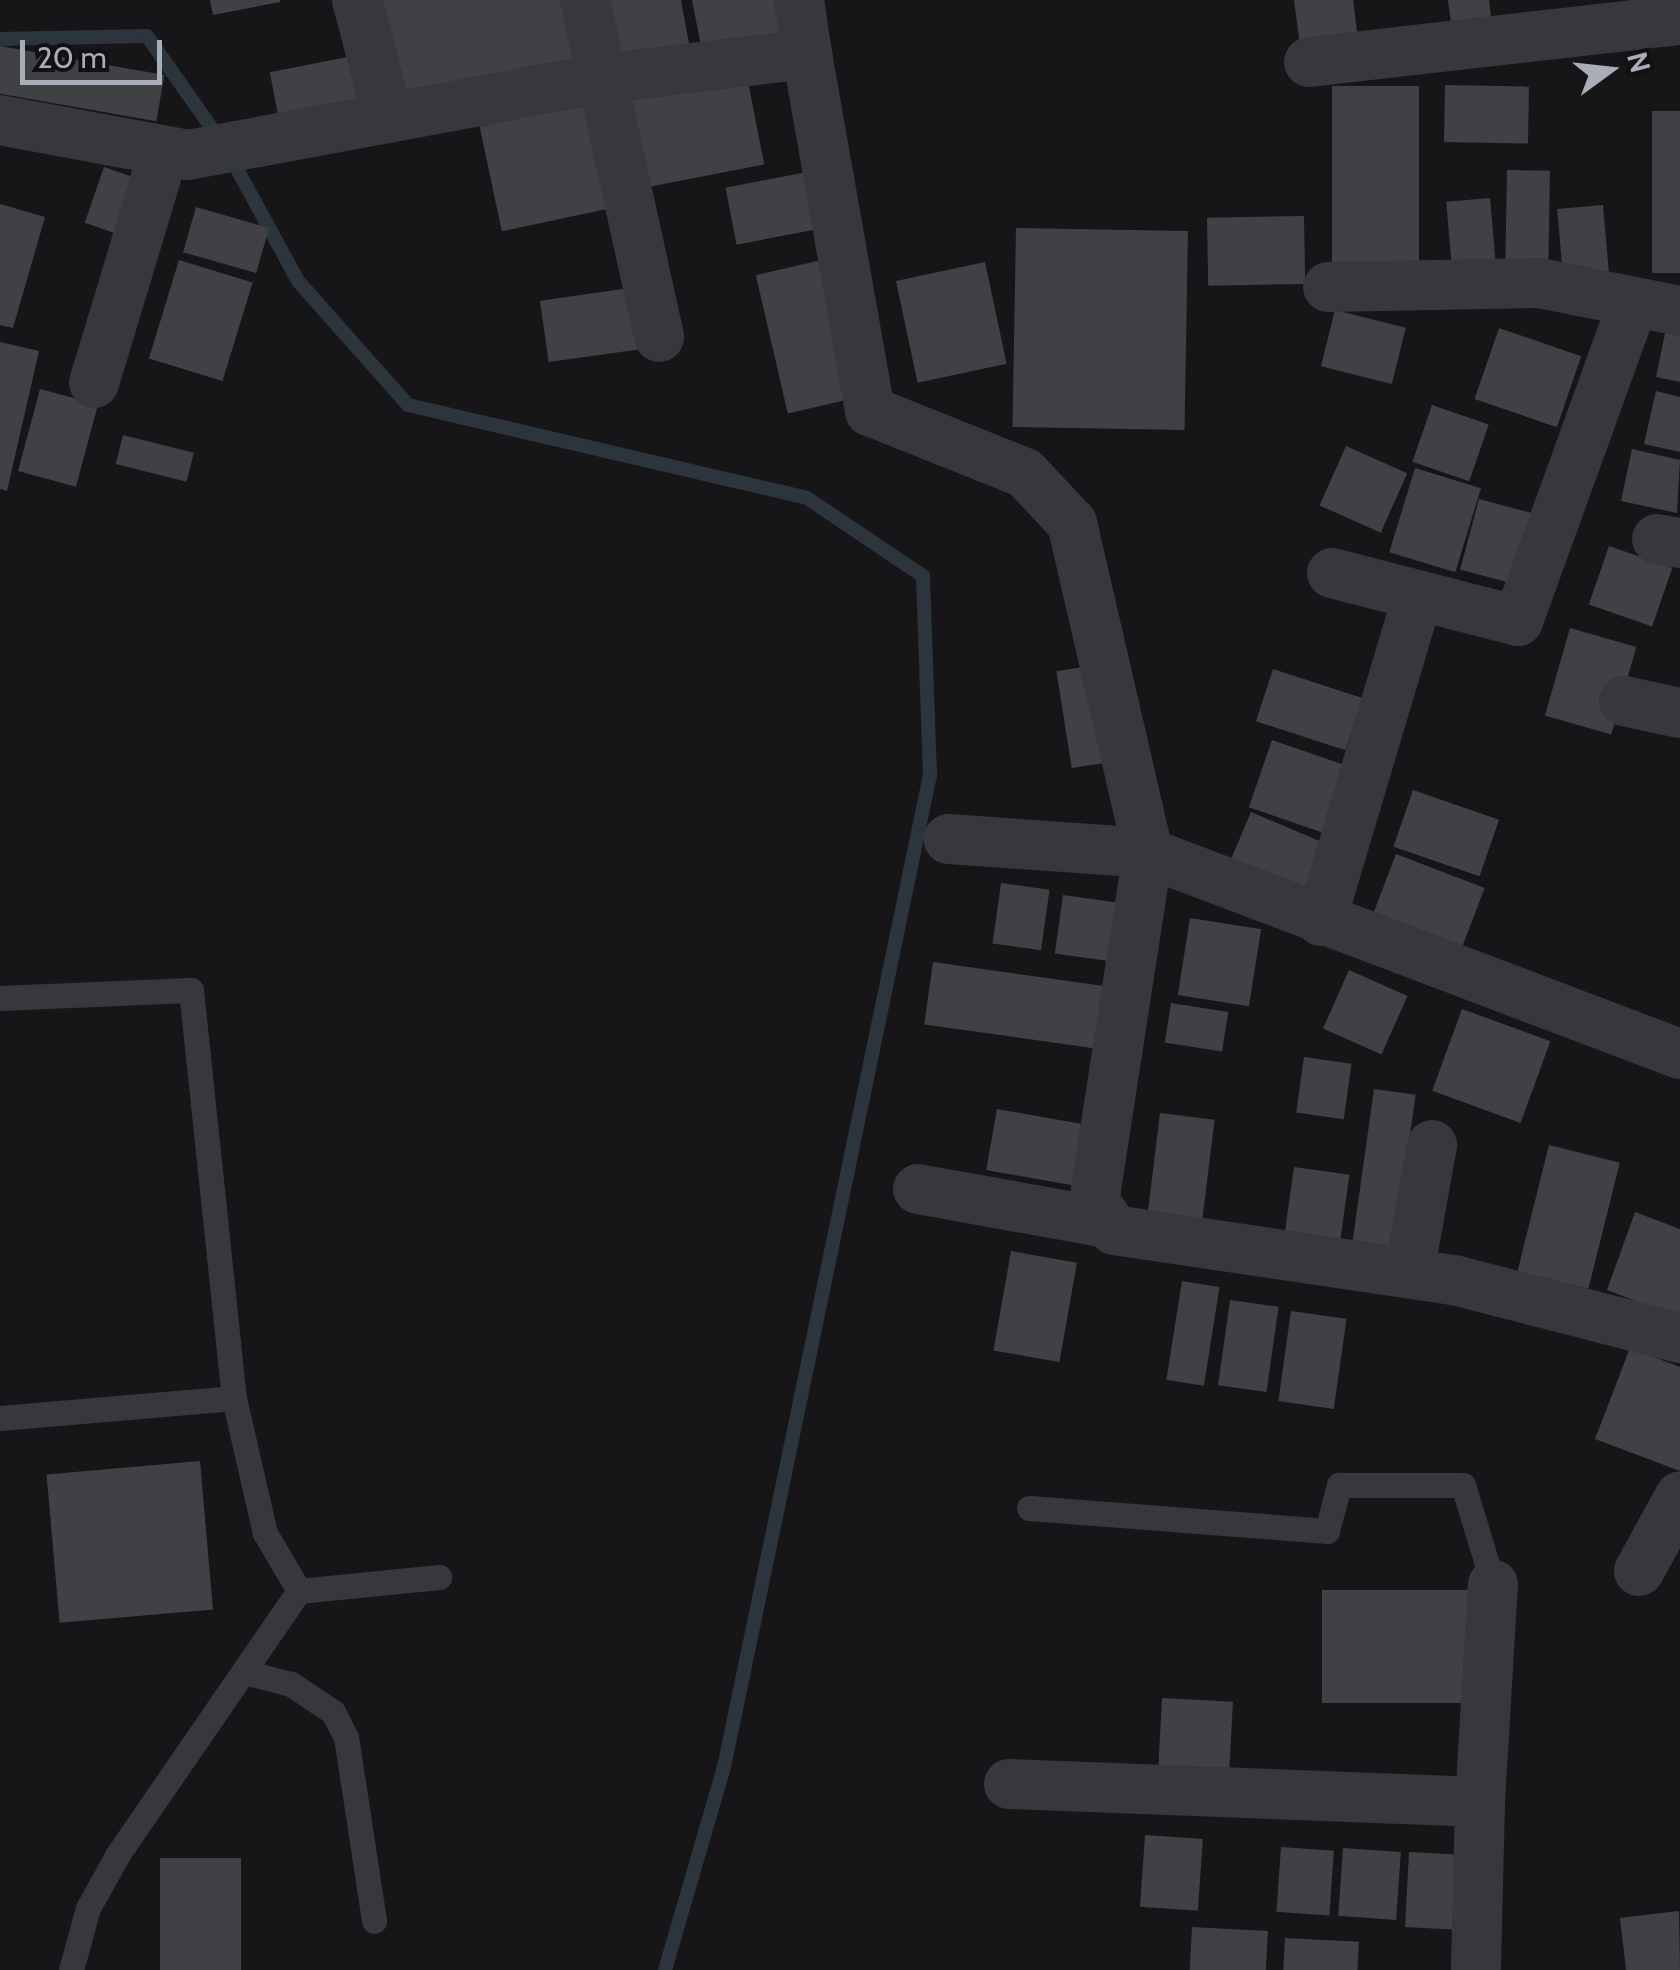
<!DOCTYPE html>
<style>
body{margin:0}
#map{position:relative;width:1680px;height:1970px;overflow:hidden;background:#161618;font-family:Cabin,sans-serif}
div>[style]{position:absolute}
.stream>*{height:14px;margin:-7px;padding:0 7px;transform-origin:7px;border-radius:7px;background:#2c353c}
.building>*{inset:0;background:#404145;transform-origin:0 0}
.service>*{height:25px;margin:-12.5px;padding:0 12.5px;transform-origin:12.5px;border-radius:12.5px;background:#37383d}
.minor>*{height:50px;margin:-25px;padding:0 25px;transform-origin:25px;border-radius:25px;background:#37383d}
span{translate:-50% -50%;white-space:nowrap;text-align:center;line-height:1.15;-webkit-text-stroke:10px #111113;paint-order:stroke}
.north{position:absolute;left:1560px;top:20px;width:100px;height:100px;-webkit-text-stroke:8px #111113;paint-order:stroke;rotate:75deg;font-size:28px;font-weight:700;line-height:40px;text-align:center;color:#a8adb8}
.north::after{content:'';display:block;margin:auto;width:35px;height:45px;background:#a8adb8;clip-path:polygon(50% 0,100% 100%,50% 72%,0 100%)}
.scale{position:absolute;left:20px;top:40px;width:142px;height:45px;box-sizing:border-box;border:5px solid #a8adb8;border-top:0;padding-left:12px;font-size:30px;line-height:35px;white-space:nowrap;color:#a8adb8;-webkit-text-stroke:8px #111113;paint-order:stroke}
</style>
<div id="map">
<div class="stream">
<i style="left:0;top:39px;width:147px;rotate:-1.2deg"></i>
<i style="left:147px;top:36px;width:127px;rotate:54.9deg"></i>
<i style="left:231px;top:158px;width:140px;rotate:61.4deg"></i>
<i style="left:298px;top:281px;width:166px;rotate:48.4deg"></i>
<i style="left:408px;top:405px;width:410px;rotate:13.1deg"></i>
<i style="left:807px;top:498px;width:140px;rotate:33.9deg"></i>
<i style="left:923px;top:576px;width:199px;rotate:88deg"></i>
<i style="left:930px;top:775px;width:1013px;rotate:101.73deg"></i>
<i style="left:724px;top:1767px;width:211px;rotate:106.2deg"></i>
</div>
<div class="building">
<i style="clip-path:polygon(210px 0,280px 0,280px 2px,213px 15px)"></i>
<i style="clip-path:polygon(378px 0,576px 0,590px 58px,403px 103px)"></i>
<i style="clip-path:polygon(590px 0,681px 0,690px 49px,602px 65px)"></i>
<i style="clip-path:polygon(692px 0,785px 0,791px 34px,702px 51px)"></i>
<i style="clip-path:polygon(1294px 0,1353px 0,1359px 46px,1301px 53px)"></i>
<i style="clip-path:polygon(1448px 0,1489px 0,1492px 25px,1452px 31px)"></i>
<i style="left:0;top:46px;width:167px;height:47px;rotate:10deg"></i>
<i style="left:363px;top:54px;width:48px;height:95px;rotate:79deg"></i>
<i style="left:747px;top:76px;width:90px;height:122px;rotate:79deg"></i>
<i style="left:1445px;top:85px;width:84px;height:57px;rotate:1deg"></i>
<i style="left:1419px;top:86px;width:180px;height:87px;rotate:90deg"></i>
<i style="left:595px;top:102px;width:107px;height:118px;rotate:78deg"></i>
<i style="left:1652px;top:111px;width:28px;height:162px"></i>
<i style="left:104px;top:167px;width:43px;height:59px;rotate:19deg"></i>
<i style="left:1507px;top:170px;width:43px;height:103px;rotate:1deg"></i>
<i style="left:807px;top:172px;width:58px;height:83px;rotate:79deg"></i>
<i style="left:1490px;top:198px;width:61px;height:44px;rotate:85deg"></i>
<i style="clip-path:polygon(0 204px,45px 217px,13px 328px,0 325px)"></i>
<i style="left:1603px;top:205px;width:69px;height:46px;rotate:85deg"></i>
<i style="left:196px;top:207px;width:76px;height:47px;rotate:16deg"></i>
<i style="left:1304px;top:216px;width:68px;height:97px;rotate:89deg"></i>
<i style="left:1016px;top:228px;width:172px;height:199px;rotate:1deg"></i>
<i style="left:826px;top:259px;width:142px;height:72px;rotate:77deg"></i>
<i style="left:179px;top:260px;width:77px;height:103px;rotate:17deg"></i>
<i style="left:985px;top:262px;width:104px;height:91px;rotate:78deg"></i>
<i style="left:637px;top:287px;width:62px;height:98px;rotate:82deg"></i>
<i style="left:1335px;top:310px;width:73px;height:58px;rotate:14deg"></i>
<i style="clip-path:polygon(1667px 324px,1680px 327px,1680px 382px,1656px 377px)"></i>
<i style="left:1499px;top:328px;width:87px;height:75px;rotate:19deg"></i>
<i style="clip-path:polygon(0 342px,39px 351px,7px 491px,0 489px)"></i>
<i style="left:40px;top:389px;width:60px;height:85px;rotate:15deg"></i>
<i style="clip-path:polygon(1656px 391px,1680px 397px,1680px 452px,1644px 444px)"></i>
<i style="left:1432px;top:405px;width:60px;height:60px;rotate:19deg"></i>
<i style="left:123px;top:435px;width:73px;height:30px;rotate:14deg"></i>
<i style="left:1346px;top:446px;width:67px;height:65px;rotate:24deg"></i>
<i style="clip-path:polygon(1632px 449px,1680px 460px,1677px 513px,1621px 501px)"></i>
<i style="left:1415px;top:468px;width:69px;height:88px;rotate:17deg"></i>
<i style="left:1479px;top:499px;width:63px;height:73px;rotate:15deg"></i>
<i style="left:1609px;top:546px;width:67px;height:62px;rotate:19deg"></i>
<i style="left:1570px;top:628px;width:69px;height:91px;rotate:16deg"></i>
<i style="left:1090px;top:666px;width:98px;height:34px;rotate:81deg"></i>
<i style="left:1273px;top:669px;width:94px;height:55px;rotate:18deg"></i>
<i style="left:1272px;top:740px;width:90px;height:71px;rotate:19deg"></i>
<i style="left:1413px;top:790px;width:91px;height:60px;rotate:19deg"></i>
<i style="left:1251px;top:812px;width:96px;height:57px;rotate:23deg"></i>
<i style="left:1396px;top:854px;width:95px;height:65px;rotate:21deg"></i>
<i style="left:1001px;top:883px;width:49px;height:61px;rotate:8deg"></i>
<i style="left:1063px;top:895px;width:69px;height:59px;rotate:8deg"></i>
<i style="left:1190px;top:918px;width:72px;height:78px;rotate:9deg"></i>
<i style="left:933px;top:962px;width:185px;height:63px;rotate:8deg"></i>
<i style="left:1349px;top:970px;width:64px;height:64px;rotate:24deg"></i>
<i style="left:1171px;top:1003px;width:58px;height:40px;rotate:9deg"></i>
<i style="left:1462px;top:1009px;width:94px;height:87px;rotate:20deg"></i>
<i style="left:1304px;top:1057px;width:48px;height:56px;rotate:8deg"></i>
<i style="left:1374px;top:1089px;width:42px;height:165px;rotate:8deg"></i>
<i style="left:997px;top:1109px;width:96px;height:62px;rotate:10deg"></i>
<i style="left:1160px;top:1113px;width:55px;height:108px;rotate:7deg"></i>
<i style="left:1549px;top:1145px;width:73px;height:130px;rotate:14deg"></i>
<i style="left:1294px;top:1167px;width:56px;height:78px;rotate:8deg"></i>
<i style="clip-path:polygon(1635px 1212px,1680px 1229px,1680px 1318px,1607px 1290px)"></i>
<i style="left:1011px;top:1251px;width:67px;height:101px;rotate:10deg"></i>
<i style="left:1182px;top:1281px;width:38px;height:100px;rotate:9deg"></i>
<i style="left:1230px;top:1300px;width:49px;height:86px;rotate:8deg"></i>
<i style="left:1291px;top:1311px;width:56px;height:91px;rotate:8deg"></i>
<i style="clip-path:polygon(1630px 1348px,1680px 1367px,1680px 1471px,1595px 1439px)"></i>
<i style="left:200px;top:1461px;width:149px;height:154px;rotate:85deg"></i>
<i style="left:1322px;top:1590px;width:161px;height:113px"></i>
<i style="left:1162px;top:1698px;width:71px;height:78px;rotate:3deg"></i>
<i style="left:1145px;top:1835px;width:58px;height:72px;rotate:4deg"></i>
<i style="left:1281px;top:1847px;width:53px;height:65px;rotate:4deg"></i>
<i style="left:1343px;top:1848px;width:58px;height:68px;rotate:4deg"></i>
<i style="left:1409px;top:1852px;width:67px;height:75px;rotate:3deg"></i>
<i style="left:160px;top:1858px;width:81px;height:112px"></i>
<i style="clip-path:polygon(1679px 1911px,1680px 1970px,1626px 1970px,1620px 1918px)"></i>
<i style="left:1192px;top:1927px;width:76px;height:43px;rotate:3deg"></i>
<i style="left:1285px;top:1938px;width:74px;height:32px;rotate:3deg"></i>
</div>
<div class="service">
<i style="left:0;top:998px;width:191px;rotate:-2.4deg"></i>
<i style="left:191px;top:990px;width:410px;rotate:84deg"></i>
<i style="left:234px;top:1398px;width:139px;rotate:77.1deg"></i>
<i style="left:265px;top:1533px;width:67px;rotate:59.6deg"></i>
<i style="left:0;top:1418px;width:235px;rotate:-4.9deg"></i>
<i style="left:1029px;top:1508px;width:299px;rotate:4.4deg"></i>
<i style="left:1327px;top:1531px;width:48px;rotate:-75.4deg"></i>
<i style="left:1339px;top:1485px;width:124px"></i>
<i style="left:1463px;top:1485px;width:103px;rotate:73.1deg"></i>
<i style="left:299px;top:1591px;width:141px;rotate:-5.7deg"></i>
<i style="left:244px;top:1672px;width:49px;rotate:14.3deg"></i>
<i style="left:291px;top:1684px;width:50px;rotate:33.7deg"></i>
<i style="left:333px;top:1712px;width:28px;rotate:63deg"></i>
<i style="left:346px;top:1737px;width:186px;rotate:81.3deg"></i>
<i style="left:71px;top:1970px;width:64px;rotate:-74.7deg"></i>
<i style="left:88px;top:1908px;width:62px;rotate:-60.9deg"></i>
<i style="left:118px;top:1854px;width:319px;rotate:-55.5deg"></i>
</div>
<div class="minor">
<i style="left:357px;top:0;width:121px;rotate:75.2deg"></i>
<i style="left:585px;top:0;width:345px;rotate:77.6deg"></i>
<i style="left:799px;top:0;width:55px;rotate:81.6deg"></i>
<i style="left:1309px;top:62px;width:373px;rotate:-6.5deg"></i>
<i style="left:0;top:120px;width:191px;rotate:10.5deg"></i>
<i style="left:188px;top:155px;width:419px;rotate:-10.5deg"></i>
<i style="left:600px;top:79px;width:209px;rotate:-6.9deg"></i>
<i style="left:807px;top:54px;width:363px;rotate:80deg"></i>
<i style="left:870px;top:411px;width:167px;rotate:21.8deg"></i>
<i style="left:1025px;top:473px;width:69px;rotate:46.8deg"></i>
<i style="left:1072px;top:523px;width:339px;rotate:77deg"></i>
<i style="left:1148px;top:853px;width:200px;rotate:-176deg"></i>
<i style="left:1328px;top:287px;width:211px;rotate:-1.1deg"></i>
<i style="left:1539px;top:283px;width:144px;rotate:11.2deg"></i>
<i style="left:94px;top:383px;width:242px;rotate:-73.2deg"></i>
<i style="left:1657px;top:539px;width:23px;rotate:10deg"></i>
<i style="left:1332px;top:573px;width:192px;rotate:14.5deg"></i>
<i style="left:1518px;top:621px;width:337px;rotate:-70.1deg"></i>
<i style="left:1624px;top:701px;width:57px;rotate:12.1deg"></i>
<i style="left:1321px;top:921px;width:340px;rotate:-73.4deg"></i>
<i style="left:1680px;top:1054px;width:569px;rotate:-159.3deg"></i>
<i style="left:1148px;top:853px;width:352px;rotate:98.8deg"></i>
<i style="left:1094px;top:1201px;width:35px;rotate:55deg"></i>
<i style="left:1114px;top:1230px;width:344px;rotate:8.4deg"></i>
<i style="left:1454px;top:1280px;width:233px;rotate:14.4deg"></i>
<i style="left:918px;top:1189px;width:187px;rotate:10.2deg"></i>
<i style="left:1409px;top:1273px;width:130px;rotate:-79.8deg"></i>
<i style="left:1639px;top:1571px;width:85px;rotate:-61.3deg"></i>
<i style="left:1009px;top:1784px;width:471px;rotate:2.2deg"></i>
<i style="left:1480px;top:1802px;width:168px;rotate:91.4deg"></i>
<i style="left:1480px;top:1802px;width:218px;rotate:-86.6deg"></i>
</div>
<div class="north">N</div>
<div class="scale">20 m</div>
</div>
